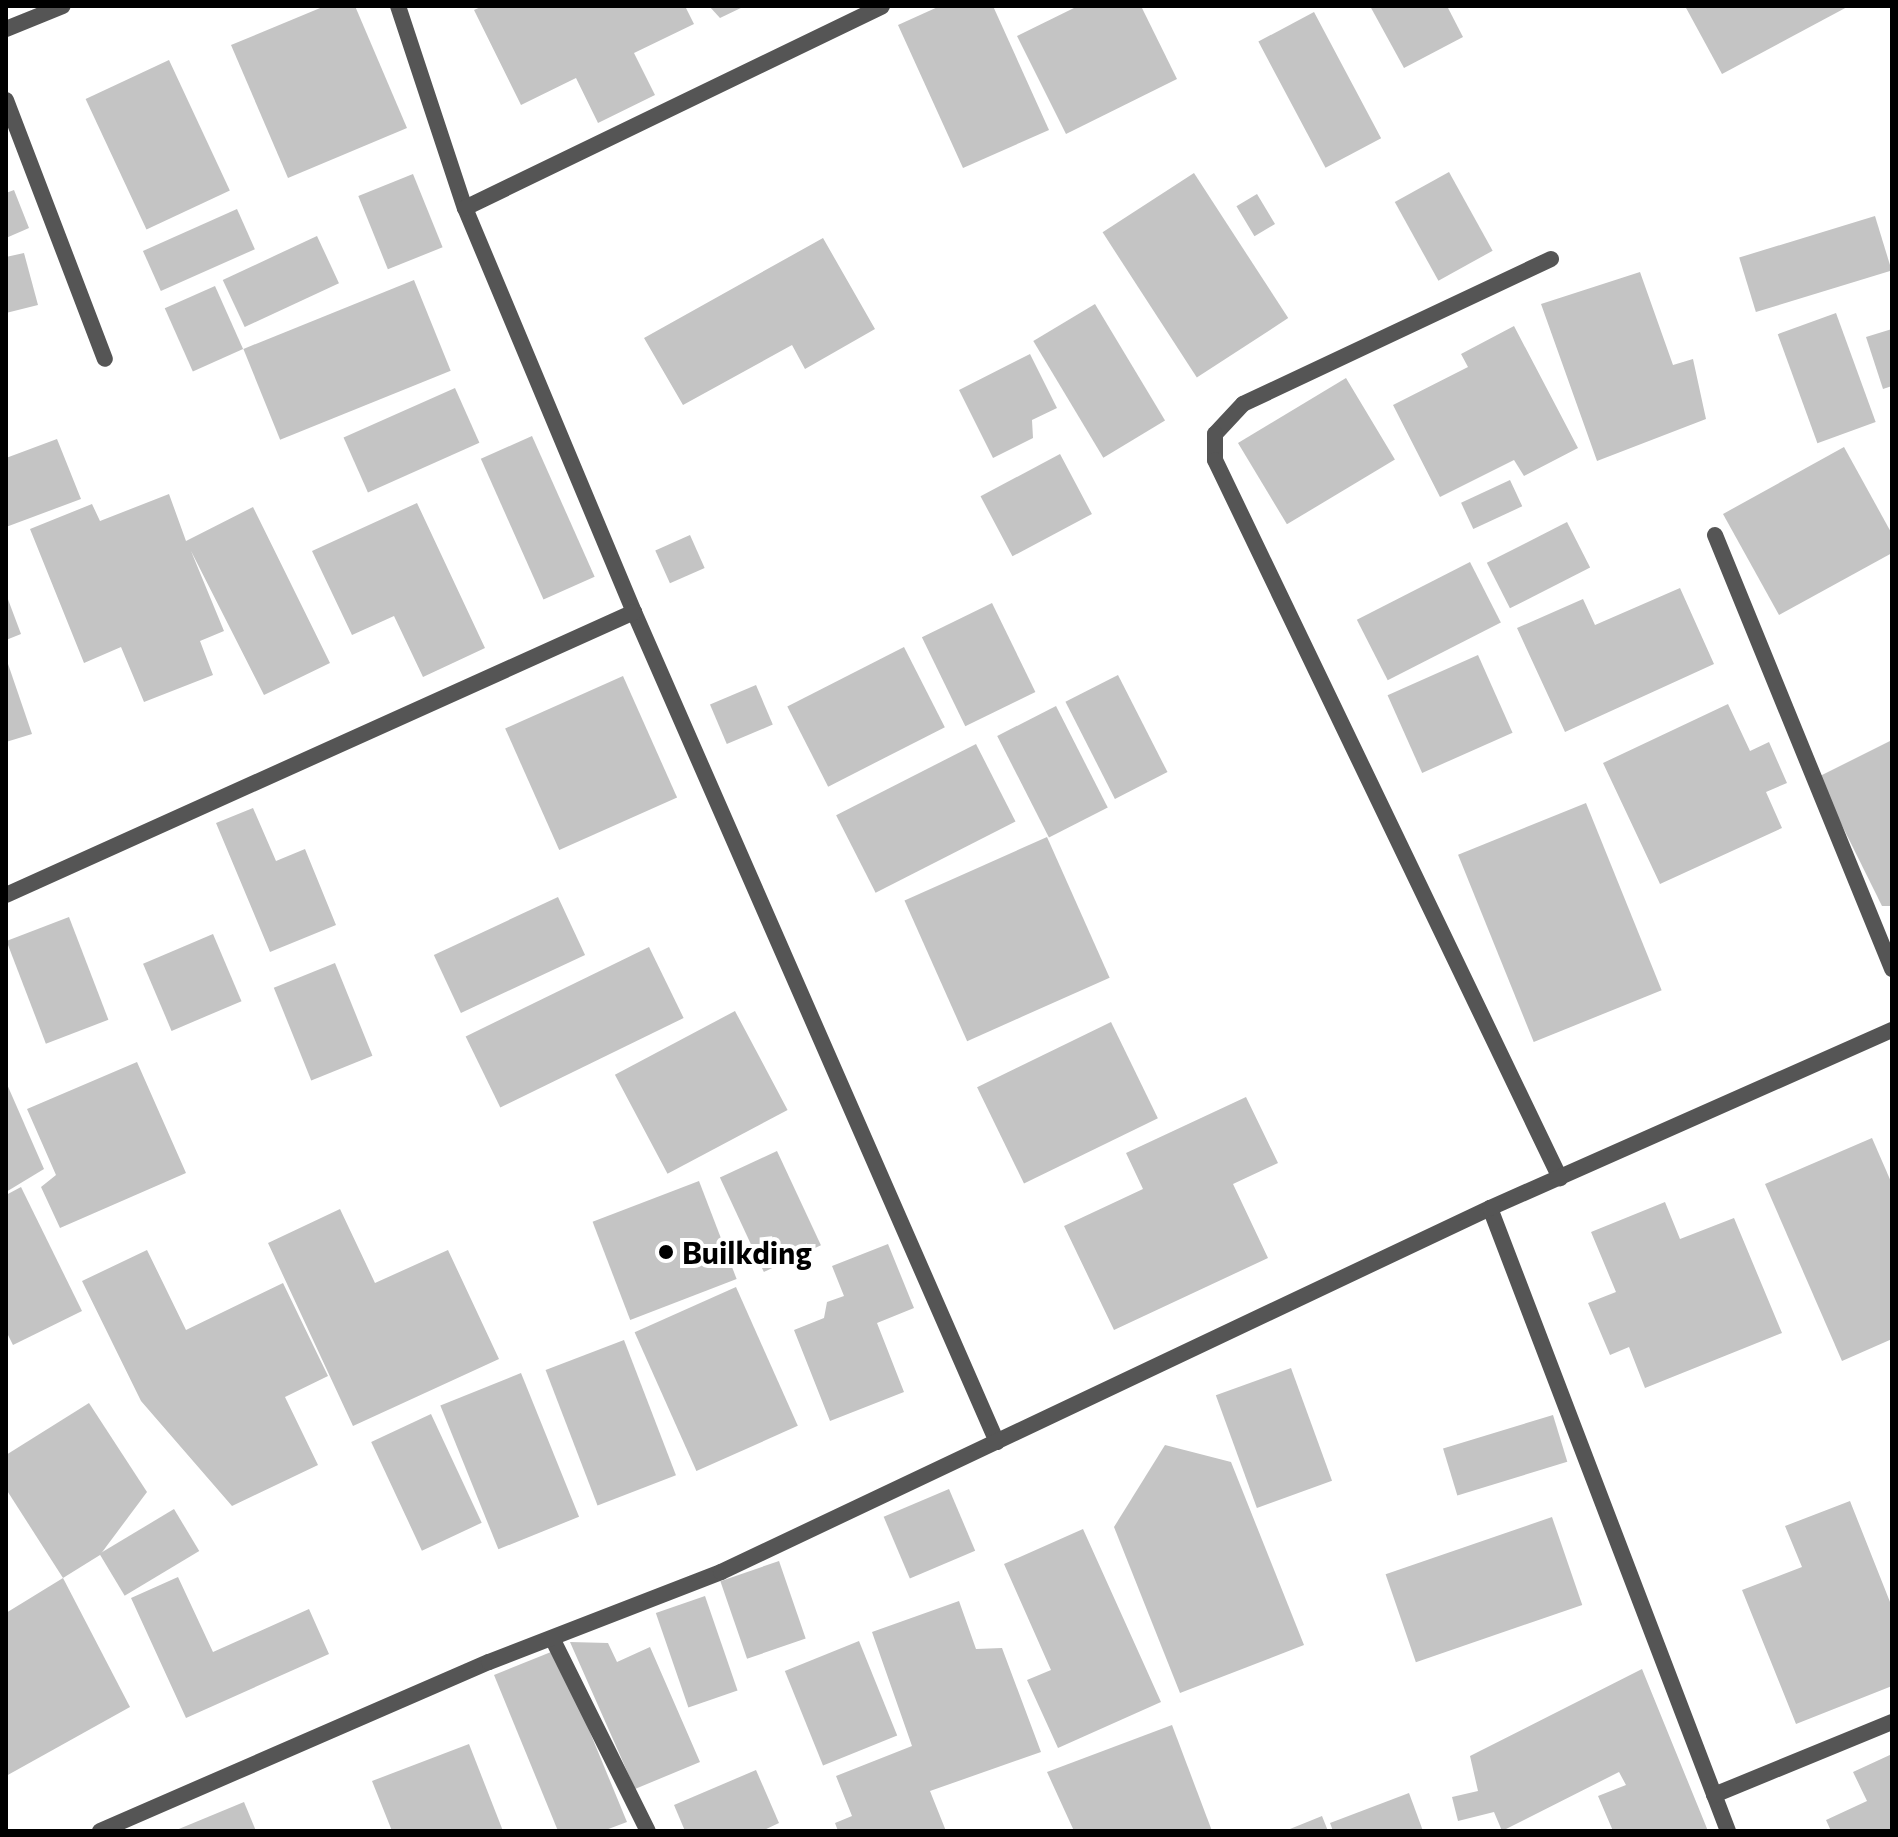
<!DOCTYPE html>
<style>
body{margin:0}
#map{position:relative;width:1898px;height:1837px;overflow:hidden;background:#fff;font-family:Commissioner,sans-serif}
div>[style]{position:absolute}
.building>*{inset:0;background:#c4c4c4;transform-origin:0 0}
.street>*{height:16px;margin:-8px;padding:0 8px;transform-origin:8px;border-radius:8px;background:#555}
.dots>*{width:22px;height:22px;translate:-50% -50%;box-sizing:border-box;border:4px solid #fff;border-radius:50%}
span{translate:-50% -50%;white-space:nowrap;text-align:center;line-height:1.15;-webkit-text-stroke:8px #fff;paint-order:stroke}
.poi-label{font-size:30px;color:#000;font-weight:700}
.left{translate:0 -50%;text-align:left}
.frame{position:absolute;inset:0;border:8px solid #000;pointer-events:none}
</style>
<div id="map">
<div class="building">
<i style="clip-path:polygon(325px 6px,355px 6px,407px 128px,288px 178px,231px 45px)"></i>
<i style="clip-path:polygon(483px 6px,685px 6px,694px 24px,634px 53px,655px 95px,598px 123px,576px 78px,521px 105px,474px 10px)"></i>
<i style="clip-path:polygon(709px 6px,745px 6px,720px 18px)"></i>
<i style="clip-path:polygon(940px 6px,993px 6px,1049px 130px,963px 168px,898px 25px)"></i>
<i style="clip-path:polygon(1078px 6px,1141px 6px,1177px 79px,1066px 134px,1017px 36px)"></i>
<i style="clip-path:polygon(1370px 6px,1447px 6px,1463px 37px,1404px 68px)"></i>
<i style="clip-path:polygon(1685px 6px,1849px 6px,1722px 74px)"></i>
<i style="left:1314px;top:12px;width:143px;height:63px;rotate:62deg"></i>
<i style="left:169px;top:60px;width:144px;height:92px;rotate:65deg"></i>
<i style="left:1449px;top:172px;width:90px;height:62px;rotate:61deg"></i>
<i style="left:1194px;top:173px;width:173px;height:109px;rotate:57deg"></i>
<i style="left:413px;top:174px;width:79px;height:59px;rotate:68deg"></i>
<i style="clip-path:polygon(14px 190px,29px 228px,6px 238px,6px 193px)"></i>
<i style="left:1257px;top:194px;width:35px;height:24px;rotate:59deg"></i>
<i style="left:237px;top:209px;width:44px;height:103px;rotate:66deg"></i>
<i style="left:1875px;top:216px;width:57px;height:142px;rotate:73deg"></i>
<i style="left:317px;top:236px;width:52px;height:104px;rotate:65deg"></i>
<i style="clip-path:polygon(823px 238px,875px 329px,805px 369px,792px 345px,683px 405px,644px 338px)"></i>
<i style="clip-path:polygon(24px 253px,38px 305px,6px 313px,6px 257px)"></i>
<i style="clip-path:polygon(1640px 272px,1673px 365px,1693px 359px,1706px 419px,1597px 461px,1541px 304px)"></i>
<i style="left:414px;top:280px;width:98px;height:184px;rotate:68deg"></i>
<i style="left:215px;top:286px;width:69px;height:55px;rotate:66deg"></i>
<i style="left:1095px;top:304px;width:136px;height:72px;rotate:59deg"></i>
<i style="left:1836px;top:313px;width:116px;height:62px;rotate:70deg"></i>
<i style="clip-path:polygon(1514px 326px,1578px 448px,1524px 476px,1514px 460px,1440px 497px,1393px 405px,1468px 367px,1461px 354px)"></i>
<i style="clip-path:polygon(1892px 329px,1892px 386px,1883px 389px,1866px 337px)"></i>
<i style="clip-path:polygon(1030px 354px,1057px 408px,1032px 420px,1033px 438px,993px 458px,959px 390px)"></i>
<i style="left:1346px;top:378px;width:95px;height:126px;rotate:59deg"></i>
<i style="left:455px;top:388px;width:60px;height:122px;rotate:66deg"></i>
<i style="left:532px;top:436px;width:154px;height:56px;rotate:66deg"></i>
<i style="clip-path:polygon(57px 439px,81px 499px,6px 527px,6px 458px)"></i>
<i style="clip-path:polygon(1844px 447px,1892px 534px,1892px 553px,1779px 615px,1723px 514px)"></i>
<i style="left:1060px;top:454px;width:68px;height:90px;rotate:62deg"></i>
<i style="left:1510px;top:480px;width:29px;height:54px;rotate:65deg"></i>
<i style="clip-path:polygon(169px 494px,186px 541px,253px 507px,330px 663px,264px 695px,191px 551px,224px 631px,200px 641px,213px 675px,144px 702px,121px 647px,84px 663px,30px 529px,92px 504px,100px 521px)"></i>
<i style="clip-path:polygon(417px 503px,485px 648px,423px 677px,394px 616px,352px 635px,312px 551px)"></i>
<i style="left:1567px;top:522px;width:51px;height:90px;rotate:63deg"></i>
<i style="left:690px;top:535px;width:36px;height:38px;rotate:66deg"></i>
<i style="left:1470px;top:562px;width:68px;height:127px;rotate:63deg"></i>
<i style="clip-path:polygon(1680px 588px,1714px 664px,1565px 732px,1517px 628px,1583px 599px,1595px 625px)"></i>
<i style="clip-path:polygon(6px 594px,21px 634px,6px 640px)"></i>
<i style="left:992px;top:603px;width:99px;height:78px;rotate:64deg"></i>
<i style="left:904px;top:647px;width:90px;height:131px;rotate:63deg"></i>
<i style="left:1478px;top:655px;width:85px;height:99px;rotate:66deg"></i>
<i style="clip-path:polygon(6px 658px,32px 734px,6px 742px)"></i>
<i style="left:1118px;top:675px;width:109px;height:59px;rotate:63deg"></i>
<i style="left:623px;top:676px;width:133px;height:129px;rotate:66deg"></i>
<i style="left:756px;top:685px;width:43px;height:50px;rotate:67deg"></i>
<i style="clip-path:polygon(1728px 704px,1750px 751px,1769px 742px,1787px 783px,1766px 792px,1782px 828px,1660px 884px,1603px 763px)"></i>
<i style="left:1056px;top:706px;width:114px;height:66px;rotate:63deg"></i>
<i style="clip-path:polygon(1892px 740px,1892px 906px,1882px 906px,1818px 777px)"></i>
<i style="left:976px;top:744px;width:87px;height:157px;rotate:63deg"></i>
<i style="left:1586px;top:803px;width:202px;height:138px;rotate:68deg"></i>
<i style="clip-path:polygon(253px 808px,276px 861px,305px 849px,336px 925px,270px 952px,216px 823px)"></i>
<i style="left:1047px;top:837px;width:154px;height:156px;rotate:66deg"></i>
<i style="left:558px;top:897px;width:64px;height:137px;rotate:65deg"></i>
<i style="left:69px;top:917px;width:110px;height:67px;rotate:69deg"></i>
<i style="left:213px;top:934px;width:73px;height:76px;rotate:67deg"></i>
<i style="left:649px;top:947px;width:79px;height:204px;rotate:64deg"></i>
<i style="left:335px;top:963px;width:100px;height:66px;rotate:68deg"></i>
<i style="left:735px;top:1011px;width:112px;height:136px;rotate:62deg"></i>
<i style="left:1111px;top:1022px;width:107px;height:149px;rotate:64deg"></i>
<i style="clip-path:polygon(137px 1062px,186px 1173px,60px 1228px,41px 1187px,56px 1175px,27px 1109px)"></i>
<i style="clip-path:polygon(6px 1082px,44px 1169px,6px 1192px)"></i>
<i style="clip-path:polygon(1246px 1097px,1278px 1163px,1233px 1184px,1268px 1258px,1114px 1330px,1064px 1226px,1143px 1189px,1126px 1153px)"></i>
<i style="clip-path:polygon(1872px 1138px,1892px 1184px,1892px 1339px,1842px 1361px,1765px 1184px)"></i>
<i style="left:777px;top:1151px;width:104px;height:63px;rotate:65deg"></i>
<i style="left:699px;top:1181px;width:105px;height:114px;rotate:69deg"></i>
<i style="clip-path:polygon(21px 1187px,82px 1311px,13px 1345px,6px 1331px,6px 1195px)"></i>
<i style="clip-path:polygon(1665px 1202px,1680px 1239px,1734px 1218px,1782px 1333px,1645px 1388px,1629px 1347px,1610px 1355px,1588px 1303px,1616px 1292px,1591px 1232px)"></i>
<i style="clip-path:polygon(340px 1209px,375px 1283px,448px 1250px,499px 1359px,353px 1426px,268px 1243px)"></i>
<i style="clip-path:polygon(888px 1244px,914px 1308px,877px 1323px,904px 1392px,830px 1421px,794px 1330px,824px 1318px,827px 1302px,844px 1296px,832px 1266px)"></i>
<i style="clip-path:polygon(147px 1250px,186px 1330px,283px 1283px,328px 1376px,285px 1397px,318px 1465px,232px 1506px,141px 1401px,82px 1281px)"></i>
<i style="left:736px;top:1287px;width:152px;height:111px;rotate:66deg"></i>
<i style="left:624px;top:1340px;width:145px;height:84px;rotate:69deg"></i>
<i style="left:1291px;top:1368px;width:120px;height:80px;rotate:70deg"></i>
<i style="left:521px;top:1373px;width:155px;height:87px;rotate:68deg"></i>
<i style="clip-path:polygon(89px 1403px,147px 1492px,100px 1555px,63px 1578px,6px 1489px,6px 1455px)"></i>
<i style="left:431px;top:1414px;width:120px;height:66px;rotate:65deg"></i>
<i style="left:1553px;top:1415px;width:49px;height:115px;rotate:73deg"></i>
<i style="clip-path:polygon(1165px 1445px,1231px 1462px,1304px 1645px,1180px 1693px,1114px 1527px)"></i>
<i style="left:949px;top:1489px;width:67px;height:71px;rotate:67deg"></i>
<i style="clip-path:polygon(1850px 1501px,1892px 1607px,1892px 1686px,1796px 1724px,1742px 1590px,1802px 1567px,1785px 1526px)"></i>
<i style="left:174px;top:1509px;width:49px;height:87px;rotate:59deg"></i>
<i style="left:1552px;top:1517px;width:93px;height:176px;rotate:71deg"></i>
<i style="clip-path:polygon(1083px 1529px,1161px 1702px,1058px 1748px,1027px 1680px,1051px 1670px,1004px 1564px)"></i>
<i style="left:779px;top:1561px;width:82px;height:62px;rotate:71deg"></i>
<i style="clip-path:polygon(178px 1577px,213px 1652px,309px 1609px,329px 1654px,186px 1718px,131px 1598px)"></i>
<i style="clip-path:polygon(63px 1578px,130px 1707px,6px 1776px,6px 1613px)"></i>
<i style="left:705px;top:1596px;width:100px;height:52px;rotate:71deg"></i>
<i style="clip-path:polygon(959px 1601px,976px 1649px,1002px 1648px,1041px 1752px,930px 1791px,946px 1831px,838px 1831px,835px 1823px,852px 1816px,836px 1776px,912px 1746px,872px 1632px)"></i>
<i style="left:859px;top:1641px;width:102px;height:80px;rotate:68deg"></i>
<i style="clip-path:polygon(570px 1642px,608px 1643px,617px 1662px,650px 1647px,700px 1762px,635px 1789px)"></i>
<i style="clip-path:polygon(556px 1650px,627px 1822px,603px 1831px,558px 1831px,494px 1675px)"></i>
<i style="clip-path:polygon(1642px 1669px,1708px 1831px,1613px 1831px,1598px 1796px,1626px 1785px,1619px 1772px,1502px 1831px,1494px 1812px,1458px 1821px,1452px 1797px,1478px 1791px,1470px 1756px)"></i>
<i style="clip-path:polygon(1172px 1725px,1212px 1831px,1074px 1831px,1047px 1772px)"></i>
<i style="clip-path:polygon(469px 1744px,503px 1831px,392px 1831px,372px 1781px)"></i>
<i style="clip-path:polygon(1892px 1754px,1892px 1831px,1831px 1831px,1826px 1820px,1867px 1801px,1853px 1772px)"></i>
<i style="clip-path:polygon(756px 1770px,779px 1823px,762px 1831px,685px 1831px,674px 1805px)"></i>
<i style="clip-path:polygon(1409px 1793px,1423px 1831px,1333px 1831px,1330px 1823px)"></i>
<i style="clip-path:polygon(244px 1802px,256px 1831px,174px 1831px)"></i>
<i style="clip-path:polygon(1322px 1816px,1328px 1831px,1285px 1831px)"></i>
</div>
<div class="street">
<i style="left:398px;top:6px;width:213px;rotate:71.7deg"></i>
<i style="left:465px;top:208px;width:438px;rotate:67.3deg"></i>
<i style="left:634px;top:612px;width:906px;rotate:66.38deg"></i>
<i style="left:6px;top:29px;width:61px;rotate:-22deg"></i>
<i style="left:6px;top:100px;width:277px;rotate:69.1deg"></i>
<i style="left:465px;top:208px;width:463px;rotate:-25.8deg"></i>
<i style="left:1551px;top:259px;width:340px;rotate:154.8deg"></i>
<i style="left:1243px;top:404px;width:41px;rotate:133deg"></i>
<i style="left:1215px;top:434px;width:26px;rotate:90deg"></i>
<i style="left:1215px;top:460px;width:797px;rotate:64.34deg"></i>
<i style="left:1715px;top:535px;width:469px;rotate:67.8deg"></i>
<i style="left:6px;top:895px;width:689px;rotate:-24.26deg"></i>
<i style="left:1490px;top:1208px;width:667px;rotate:69.09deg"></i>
<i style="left:553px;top:1640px;width:213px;rotate:63.6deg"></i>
<i style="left:1714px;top:1795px;width:192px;rotate:-22.3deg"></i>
<i style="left:100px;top:1831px;width:424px;rotate:-23.5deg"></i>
<i style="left:489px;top:1662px;width:249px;rotate:-21.2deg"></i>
<i style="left:721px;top:1572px;width:851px;rotate:-25.33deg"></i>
<i style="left:1490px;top:1208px;width:440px;rotate:-23.9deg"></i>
</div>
<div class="dots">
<i style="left:666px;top:1252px;background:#000"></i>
</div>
<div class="poi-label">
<span class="left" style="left:682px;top:1252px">Builkding</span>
</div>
<div class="frame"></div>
</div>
